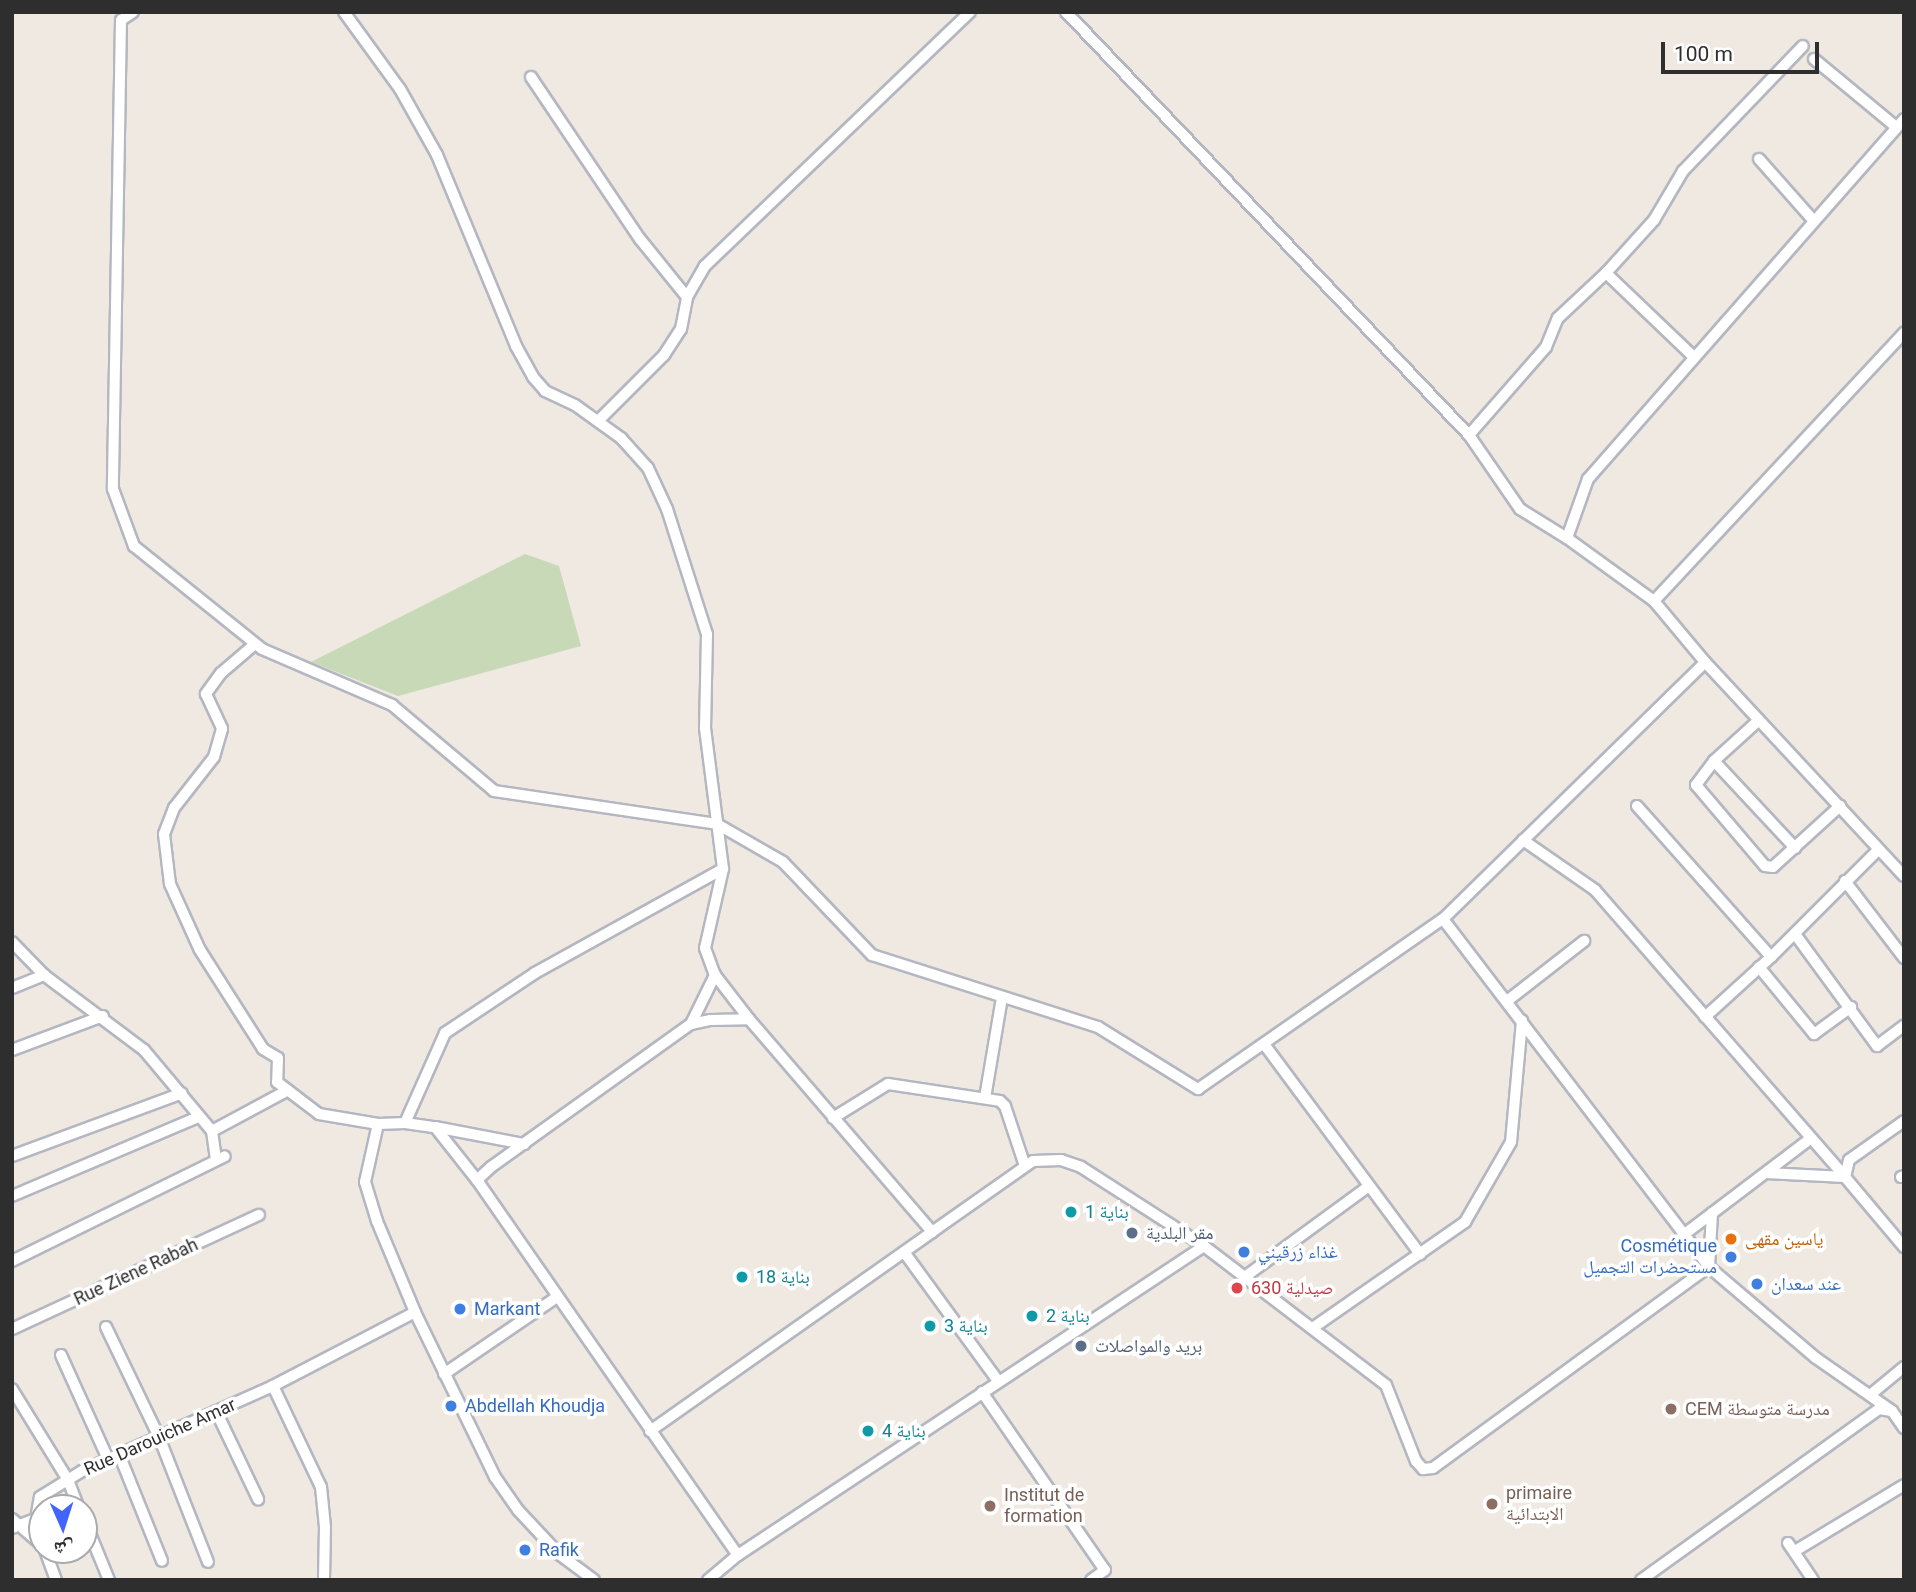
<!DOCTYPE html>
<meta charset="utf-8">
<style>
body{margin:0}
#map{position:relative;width:1916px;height:1592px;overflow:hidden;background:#efe9e1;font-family:Roboto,"Noto Naskh Arabic",sans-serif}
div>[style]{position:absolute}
.cemetery>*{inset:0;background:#c8d9b8}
.roads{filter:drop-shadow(2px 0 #b4b7c1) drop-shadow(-2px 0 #b4b7c1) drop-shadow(0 2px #b4b7c1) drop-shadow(0 -2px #b4b7c1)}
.minor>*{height:10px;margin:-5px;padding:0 5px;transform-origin:5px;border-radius:5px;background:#fff}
.dots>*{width:19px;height:19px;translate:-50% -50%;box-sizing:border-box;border:4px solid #fff;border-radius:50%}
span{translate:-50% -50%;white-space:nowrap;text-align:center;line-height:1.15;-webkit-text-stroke:7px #fff;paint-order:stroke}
.culture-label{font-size:18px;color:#0d838f}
.left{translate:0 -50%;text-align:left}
.service-label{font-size:18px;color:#4e5e75}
.food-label{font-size:18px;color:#c56008}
.shop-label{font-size:18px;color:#366cbe}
.right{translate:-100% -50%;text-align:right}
.street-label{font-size:18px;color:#2e2e2e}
.health-label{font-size:18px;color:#be3a42}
.education-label{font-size:18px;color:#785e54}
.frame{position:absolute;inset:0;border:14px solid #2e2e2e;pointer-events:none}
.north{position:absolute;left:28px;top:1494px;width:70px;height:70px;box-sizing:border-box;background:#fff;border:2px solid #ababab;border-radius:50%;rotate:177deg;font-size:19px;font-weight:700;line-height:28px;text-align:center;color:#2e2e2e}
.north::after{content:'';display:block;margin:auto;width:24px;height:32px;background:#4264fb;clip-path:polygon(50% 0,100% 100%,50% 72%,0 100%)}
.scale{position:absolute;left:1661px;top:42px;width:158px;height:32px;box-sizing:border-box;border:4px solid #2e2e2e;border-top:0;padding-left:9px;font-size:21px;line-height:24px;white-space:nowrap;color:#2e2e2e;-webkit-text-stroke:5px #fff;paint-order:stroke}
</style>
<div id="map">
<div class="cemetery">
<i style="clip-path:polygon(525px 554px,559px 566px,581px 646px,398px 696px,311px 662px)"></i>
</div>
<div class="roads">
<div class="minor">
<i style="left:133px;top:12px;width:14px;rotate:146deg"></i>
<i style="left:121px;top:20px;width:469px;rotate:91deg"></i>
<i style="left:113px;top:489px;width:61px;rotate:69.8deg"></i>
<i style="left:134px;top:546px;width:164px;rotate:38.8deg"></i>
<i style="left:262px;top:649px;width:142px;rotate:23.3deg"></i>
<i style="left:392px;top:705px;width:133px;rotate:40.1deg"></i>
<i style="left:494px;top:791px;width:225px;rotate:8.4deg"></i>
<i style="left:717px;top:824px;width:76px;rotate:29.9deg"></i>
<i style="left:783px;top:862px;width:129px;rotate:46.3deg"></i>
<i style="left:872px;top:955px;width:237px;rotate:17.7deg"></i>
<i style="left:1098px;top:1027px;width:118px;rotate:31.8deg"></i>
<i style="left:1198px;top:1089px;width:298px;rotate:-34.8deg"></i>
<i style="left:1443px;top:919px;width:367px;rotate:-44.4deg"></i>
<i style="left:1705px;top:662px;width:292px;rotate:47.1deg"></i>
<i style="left:344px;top:12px;width:95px;rotate:54deg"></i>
<i style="left:400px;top:89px;width:76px;rotate:60.7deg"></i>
<i style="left:437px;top:155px;width:207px;rotate:67.5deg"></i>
<i style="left:516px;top:346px;width:35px;rotate:61deg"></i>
<i style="left:533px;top:377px;width:18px;rotate:49deg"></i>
<i style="left:545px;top:391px;width:33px;rotate:25deg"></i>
<i style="left:575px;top:405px;width:57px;rotate:35.7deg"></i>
<i style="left:621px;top:438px;width:40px;rotate:48deg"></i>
<i style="left:648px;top:468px;width:45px;rotate:65.1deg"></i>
<i style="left:667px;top:509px;width:131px;rotate:72.3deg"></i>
<i style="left:707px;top:634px;width:94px;rotate:91.2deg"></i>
<i style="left:705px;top:728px;width:142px;rotate:82.7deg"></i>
<i style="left:723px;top:869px;width:81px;rotate:102.8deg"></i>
<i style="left:705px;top:948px;width:29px;rotate:70deg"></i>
<i style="left:715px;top:975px;width:56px;rotate:52.3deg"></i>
<i style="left:1066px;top:12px;width:584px;rotate:46.39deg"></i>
<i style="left:1469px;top:435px;width:90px;rotate:55.4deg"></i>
<i style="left:1520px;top:509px;width:55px;rotate:31.7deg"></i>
<i style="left:1814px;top:59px;width:105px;rotate:39.6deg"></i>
<i style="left:531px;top:77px;width:195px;rotate:56.1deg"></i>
<i style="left:640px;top:239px;width:75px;rotate:51deg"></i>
<i style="left:1759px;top:159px;width:81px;rotate:48.5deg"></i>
<i style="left:1606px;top:273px;width:122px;rotate:43.7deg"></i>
<i style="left:598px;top:421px;width:93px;rotate:-45deg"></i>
<i style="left:664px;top:355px;width:31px;rotate:-57deg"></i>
<i style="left:681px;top:329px;width:33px;rotate:-79deg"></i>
<i style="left:687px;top:297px;width:36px;rotate:-60deg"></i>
<i style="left:705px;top:266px;width:367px;rotate:-43.8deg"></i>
<i style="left:1469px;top:435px;width:117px;rotate:-48.8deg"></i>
<i style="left:1546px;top:347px;width:31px;rotate:-68deg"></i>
<i style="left:1558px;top:318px;width:66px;rotate:-43.2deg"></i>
<i style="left:1606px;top:273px;width:72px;rotate:-47.8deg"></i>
<i style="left:1654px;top:220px;width:57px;rotate:-59.4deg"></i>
<i style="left:1683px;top:171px;width:173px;rotate:-46.2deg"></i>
<i style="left:1654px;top:601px;width:107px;rotate:-144.1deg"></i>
<i style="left:1567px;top:538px;width:63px;rotate:-70.4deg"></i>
<i style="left:1588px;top:479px;width:479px;rotate:-48.7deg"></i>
<i style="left:255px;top:644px;width:45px;rotate:139.5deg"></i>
<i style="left:221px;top:673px;width:26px;rotate:126deg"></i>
<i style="left:206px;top:694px;width:38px;rotate:65deg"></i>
<i style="left:222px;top:729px;width:29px;rotate:106deg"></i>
<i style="left:214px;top:757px;width:65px;rotate:128.1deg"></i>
<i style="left:174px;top:808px;width:28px;rotate:111deg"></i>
<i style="left:164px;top:834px;width:50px;rotate:83.2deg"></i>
<i style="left:170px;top:884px;width:72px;rotate:65.6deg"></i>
<i style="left:200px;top:950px;width:117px;rotate:57.5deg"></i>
<i style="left:263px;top:1049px;width:17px;rotate:31deg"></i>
<i style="left:278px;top:1058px;width:24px;rotate:92deg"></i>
<i style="left:277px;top:1082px;width:53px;rotate:37.3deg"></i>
<i style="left:319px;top:1114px;width:60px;rotate:9.6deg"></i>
<i style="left:1705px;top:662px;width:80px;rotate:-129.9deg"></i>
<i style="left:1654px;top:601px;width:367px;rotate:-47deg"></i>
<i style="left:1759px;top:720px;width:61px;rotate:137.7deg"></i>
<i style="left:1714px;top:761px;width:30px;rotate:127deg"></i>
<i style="left:1696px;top:785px;width:106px;rotate:49.6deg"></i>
<i style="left:1765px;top:866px;width:8px;rotate:7deg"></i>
<i style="left:1773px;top:867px;width:91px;rotate:-42.3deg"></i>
<i style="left:1714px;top:761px;width:119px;rotate:47deg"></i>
<i style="left:1637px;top:806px;width:202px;rotate:48.4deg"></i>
<i style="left:1523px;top:840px;width:88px;rotate:34.8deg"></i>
<i style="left:1595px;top:890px;width:381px;rotate:48.9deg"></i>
<i style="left:1845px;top:881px;width:97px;rotate:52.5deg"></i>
<i style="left:1443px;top:919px;width:438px;rotate:52.6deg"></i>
<i style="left:1709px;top:1267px;width:140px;rotate:40.4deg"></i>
<i style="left:1816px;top:1358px;width:93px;rotate:34.9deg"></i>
<i style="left:1892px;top:1411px;width:21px;rotate:55deg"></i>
<i style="left:1795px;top:934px;width:139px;rotate:53.8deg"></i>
<i style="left:1877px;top:1046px;width:34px;rotate:-37deg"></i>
<i style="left:12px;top:942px;width:46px;rotate:45.9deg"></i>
<i style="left:44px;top:975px;width:125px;rotate:36.9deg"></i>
<i style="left:144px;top:1050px;width:106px;rotate:50deg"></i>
<i style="left:212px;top:1131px;width:86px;rotate:-28.3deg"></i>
<i style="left:1759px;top:967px;width:87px;rotate:50.6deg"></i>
<i style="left:1814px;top:1034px;width:46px;rotate:-36.1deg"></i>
<i style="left:12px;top:988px;width:35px;rotate:-22deg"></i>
<i style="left:1507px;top:1001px;width:98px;rotate:-37.9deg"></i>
<i style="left:1705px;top:1017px;width:89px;rotate:-42.3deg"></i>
<i style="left:1771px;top:957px;width:151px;rotate:-45deg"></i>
<i style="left:691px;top:1024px;width:55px;rotate:-63.9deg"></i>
<i style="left:1264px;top:1044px;width:262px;rotate:53.4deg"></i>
<i style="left:12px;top:1050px;width:97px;rotate:-20.5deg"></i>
<i style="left:985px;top:1098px;width:102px;rotate:-80.4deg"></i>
<i style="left:833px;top:1118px;width:65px;rotate:-31.7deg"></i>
<i style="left:888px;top:1084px;width:113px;rotate:8.6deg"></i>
<i style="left:1000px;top:1101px;width:7px;rotate:45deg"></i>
<i style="left:1005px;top:1106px;width:63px;rotate:71.6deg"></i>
<i style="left:1904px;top:1121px;width:67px;rotate:144.7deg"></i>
<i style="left:1849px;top:1160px;width:17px;rotate:103deg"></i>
<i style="left:1845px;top:1177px;width:92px;rotate:49.9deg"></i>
<i style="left:405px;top:1123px;width:30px;rotate:8deg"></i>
<i style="left:435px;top:1127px;width:68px;rotate:51.6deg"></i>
<i style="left:477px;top:1180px;width:19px;rotate:-43deg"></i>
<i style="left:491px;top:1167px;width:246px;rotate:-35.6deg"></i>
<i style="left:691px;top:1024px;width:19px;rotate:-12deg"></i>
<i style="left:710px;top:1020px;width:39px;rotate:-1deg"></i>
<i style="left:749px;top:1019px;width:281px;rotate:49.3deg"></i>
<i style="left:932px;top:1232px;width:123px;rotate:-35.1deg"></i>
<i style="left:1033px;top:1161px;width:28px;rotate:-2deg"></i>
<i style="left:1061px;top:1160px;width:21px;rotate:19deg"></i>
<i style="left:1081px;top:1167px;width:146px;rotate:32.7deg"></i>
<i style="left:1204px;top:1246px;width:229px;rotate:37.4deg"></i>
<i style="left:1386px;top:1385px;width:82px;rotate:68.5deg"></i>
<i style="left:1416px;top:1461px;width:11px;rotate:49deg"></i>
<i style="left:1423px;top:1469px;width:10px;rotate:-6deg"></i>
<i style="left:1433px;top:1468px;width:341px;rotate:-36.1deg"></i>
<i style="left:1709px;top:1267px;width:54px;rotate:-86.8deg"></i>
<i style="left:435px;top:1127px;width:91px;rotate:10.8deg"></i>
<i style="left:212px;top:1131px;width:29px;rotate:82deg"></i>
<i style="left:12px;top:1156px;width:181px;rotate:-20.3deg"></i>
<i style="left:1766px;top:1173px;width:79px;rotate:2.9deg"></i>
<i style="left:1901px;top:1177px;width:3px;rotate:-18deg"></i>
<i style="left:477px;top:1180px;width:457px;rotate:55.2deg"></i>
<i style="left:12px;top:1196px;width:202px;rotate:-23deg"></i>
<i style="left:1686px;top:1233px;width:156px;rotate:-37.2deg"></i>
<i style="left:904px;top:1252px;width:160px;rotate:53.9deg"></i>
<i style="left:12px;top:1261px;width:237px;rotate:-26.2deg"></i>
<i style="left:1246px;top:1276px;width:152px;rotate:-36.2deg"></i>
<i style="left:106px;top:1327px;width:122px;rotate:64.3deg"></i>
<i style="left:159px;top:1437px;width:134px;rotate:68.6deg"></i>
<i style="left:1314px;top:1327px;width:184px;rotate:-34.8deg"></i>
<i style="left:1465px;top:1222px;width:92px;rotate:-60.1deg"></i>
<i style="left:1511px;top:1142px;width:122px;rotate:-84.8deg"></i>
<i style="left:12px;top:1329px;width:272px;rotate:-24.8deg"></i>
<i style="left:61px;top:1355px;width:114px;rotate:65.7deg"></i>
<i style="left:444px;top:1374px;width:137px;rotate:-34.3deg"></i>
<i style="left:273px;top:1386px;width:112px;rotate:64.6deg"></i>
<i style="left:321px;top:1487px;width:40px;rotate:84.3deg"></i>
<i style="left:325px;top:1527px;width:53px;rotate:91.1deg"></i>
<i style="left:12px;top:1389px;width:107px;rotate:58.4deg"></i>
<i style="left:68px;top:1480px;width:30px;rotate:69deg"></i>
<i style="left:982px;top:1392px;width:216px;rotate:55.4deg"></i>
<i style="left:1105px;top:1570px;width:17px;rotate:144deg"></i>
<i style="left:1870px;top:1395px;width:44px;rotate:-39.5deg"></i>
<i style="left:216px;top:1411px;width:98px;rotate:64.5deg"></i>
<i style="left:650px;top:1431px;width:345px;rotate:-35.2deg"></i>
<i style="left:119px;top:1454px;width:115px;rotate:68.1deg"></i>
<i style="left:12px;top:1519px;width:40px;rotate:41deg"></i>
<i style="left:84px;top:1519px;width:66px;rotate:67.7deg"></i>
<i style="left:12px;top:1528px;width:26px;rotate:-21deg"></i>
<i style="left:36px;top:1519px;width:22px;rotate:-80deg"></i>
<i style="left:40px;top:1497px;width:49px;rotate:-31.8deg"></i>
<i style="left:82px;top:1471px;width:209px;rotate:-24deg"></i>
<i style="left:273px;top:1386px;width:160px;rotate:-27.5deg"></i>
<i style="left:1788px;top:1543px;width:45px;rotate:56deg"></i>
<i style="left:45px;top:1550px;width:32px;rotate:70deg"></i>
<i style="left:1795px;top:1551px;width:127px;rotate:-31.2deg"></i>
<i style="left:594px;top:1580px;width:44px;rotate:-143.4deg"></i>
<i style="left:559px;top:1554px;width:60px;rotate:-133deg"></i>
<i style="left:518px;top:1510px;width:40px;rotate:-124.9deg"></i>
<i style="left:495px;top:1477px;width:183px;rotate:-115.9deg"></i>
<i style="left:415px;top:1312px;width:99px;rotate:-112.7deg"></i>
<i style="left:377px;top:1221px;width:41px;rotate:-107.1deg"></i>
<i style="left:365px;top:1182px;width:59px;rotate:-77.4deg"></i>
<i style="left:378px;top:1124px;width:27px;rotate:-2deg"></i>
<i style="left:405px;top:1123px;width:98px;rotate:-66deg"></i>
<i style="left:445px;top:1033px;width:108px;rotate:-33.7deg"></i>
<i style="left:535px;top:973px;width:215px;rotate:-29deg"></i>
<i style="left:708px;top:1580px;width:39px;rotate:-40deg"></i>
<i style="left:738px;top:1555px;width:559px;rotate:-33.55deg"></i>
<i style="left:1641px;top:1580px;width:293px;rotate:-35.7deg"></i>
<i style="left:1879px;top:1409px;width:11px;rotate:10deg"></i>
</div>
</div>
<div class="dots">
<i style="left:1071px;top:1212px;background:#0f9aa8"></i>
<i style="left:1132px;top:1233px;background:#5c6f8a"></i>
<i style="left:1731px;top:1239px;background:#e8710a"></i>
<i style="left:1244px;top:1252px;background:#3f7fe0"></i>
<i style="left:1731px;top:1257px;background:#3f7fe0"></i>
<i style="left:742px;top:1277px;background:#0f9aa8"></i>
<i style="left:1757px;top:1284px;background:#3f7fe0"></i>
<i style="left:1237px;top:1288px;background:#e0444e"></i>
<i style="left:460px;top:1309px;background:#3f7fe0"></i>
<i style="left:1032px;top:1316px;background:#0f9aa8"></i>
<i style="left:930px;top:1326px;background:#0f9aa8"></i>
<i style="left:1081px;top:1346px;background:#5c6f8a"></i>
<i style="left:451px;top:1406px;background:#3f7fe0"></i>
<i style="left:1671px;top:1409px;background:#8d6e63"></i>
<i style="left:868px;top:1431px;background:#0f9aa8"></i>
<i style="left:1492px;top:1504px;background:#8d6e63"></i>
<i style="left:990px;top:1506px;background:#8d6e63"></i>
<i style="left:525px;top:1550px;background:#3f7fe0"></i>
</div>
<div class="culture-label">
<span class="left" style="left:1085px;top:1212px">بناية 1</span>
<span class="left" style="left:756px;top:1277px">بناية 18</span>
<span class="left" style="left:1046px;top:1316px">بناية 2</span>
<span class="left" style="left:944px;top:1326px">بناية 3</span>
<span class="left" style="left:882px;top:1431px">بناية 4</span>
</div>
<div class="service-label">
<span class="left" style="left:1146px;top:1233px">مقر البلدية</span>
<span class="left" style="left:1095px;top:1346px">بريد والمواصلات</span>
</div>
<div class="food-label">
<span class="left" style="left:1745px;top:1239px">ياسين مقهى</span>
</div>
<div class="shop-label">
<span class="right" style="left:1717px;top:1257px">Cosmétique<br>مستحضرات التجميل</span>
<span class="left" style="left:1258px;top:1252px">غذاء زرقيني</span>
<span class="left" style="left:1771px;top:1284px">عند سعدان</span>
<span class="left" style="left:474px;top:1309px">Markant</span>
<span class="left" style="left:465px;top:1406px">Abdellah Khoudja</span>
<span class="left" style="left:539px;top:1550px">Rafik</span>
</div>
<div class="street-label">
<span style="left:136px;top:1272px;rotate:-25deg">Rue Ziene Rabah</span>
<span style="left:160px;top:1437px;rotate:-24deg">Rue Darouiche Amar</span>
</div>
<div class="health-label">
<span class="left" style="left:1251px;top:1288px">صيدلية 630</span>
</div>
<div class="education-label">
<span class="left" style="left:1685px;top:1409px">CEM مدرسة متوسطة</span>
<span class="left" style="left:1506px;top:1504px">primaire<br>الابتدائية</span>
<span class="left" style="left:1004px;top:1506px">Institut de<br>formation</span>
</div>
<div class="frame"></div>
<div class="north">ش</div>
<div class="scale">100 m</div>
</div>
